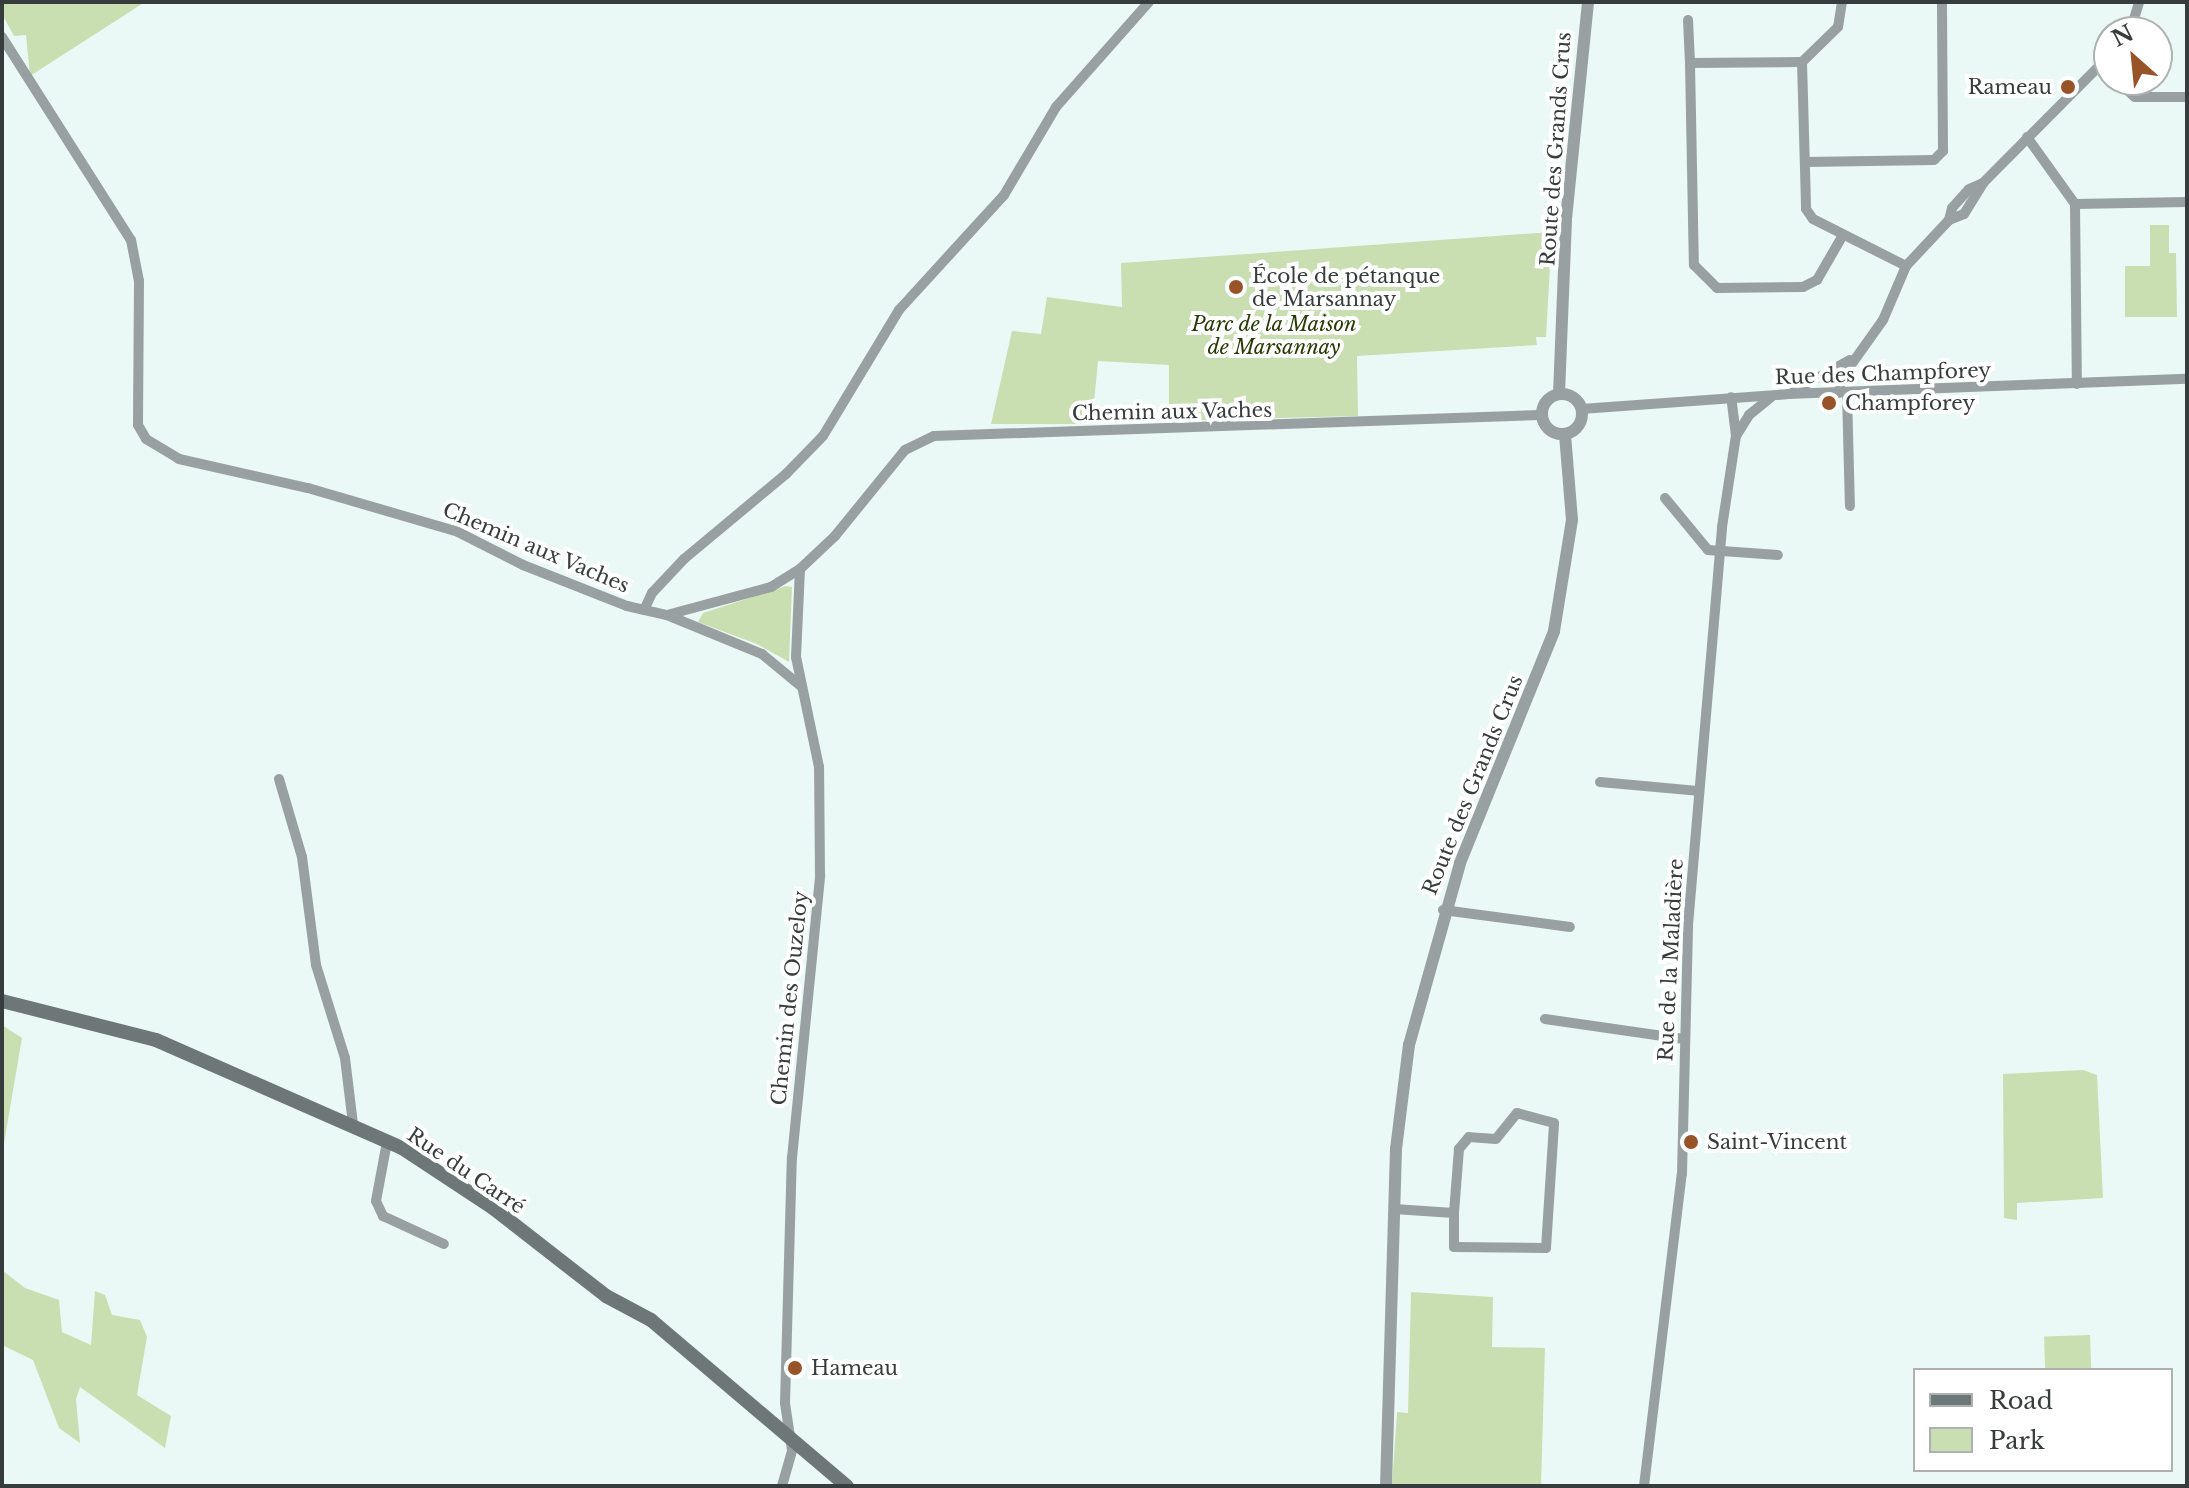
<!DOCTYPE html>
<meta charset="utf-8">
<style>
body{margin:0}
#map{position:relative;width:2189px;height:1488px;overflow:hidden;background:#eaf9f5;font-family:"Libre Baskerville",serif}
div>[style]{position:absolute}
.green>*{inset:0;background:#cadfb1;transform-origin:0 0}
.minor>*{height:10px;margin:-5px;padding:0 5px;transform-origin:5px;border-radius:5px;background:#99a0a1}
.tertiary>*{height:12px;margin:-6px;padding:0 6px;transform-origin:6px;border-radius:6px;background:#99a0a1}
.tertiary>.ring{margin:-6px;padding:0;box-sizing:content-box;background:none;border:12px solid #99a0a1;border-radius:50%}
.secondary>*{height:14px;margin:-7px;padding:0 7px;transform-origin:7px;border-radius:7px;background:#6e7778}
.dots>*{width:22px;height:22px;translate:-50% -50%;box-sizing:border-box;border:4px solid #fff;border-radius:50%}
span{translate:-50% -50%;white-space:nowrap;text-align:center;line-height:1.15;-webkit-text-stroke:8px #fff;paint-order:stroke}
.poi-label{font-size:20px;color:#373d3c}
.right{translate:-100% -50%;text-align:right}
.left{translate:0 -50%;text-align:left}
.street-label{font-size:20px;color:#373d3c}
.park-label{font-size:20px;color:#293b05;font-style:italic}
.frame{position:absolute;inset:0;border:4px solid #373d3c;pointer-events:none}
.legend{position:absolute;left:1913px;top:1368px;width:260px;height:104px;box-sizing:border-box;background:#fff;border:2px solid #afb1b1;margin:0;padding:10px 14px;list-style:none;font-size:24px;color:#373d3c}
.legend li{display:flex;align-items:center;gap:16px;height:40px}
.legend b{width:40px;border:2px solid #afb1b1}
.north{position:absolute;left:2093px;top:16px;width:80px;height:80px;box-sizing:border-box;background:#fff;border:2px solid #afb1b1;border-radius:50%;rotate:333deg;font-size:22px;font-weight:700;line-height:32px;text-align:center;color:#373d3c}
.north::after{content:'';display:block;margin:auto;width:28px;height:36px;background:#985328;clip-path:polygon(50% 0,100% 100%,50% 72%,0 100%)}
</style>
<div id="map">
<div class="green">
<i style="clip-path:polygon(2px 2px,145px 2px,30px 76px,26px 35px,14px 36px,2px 14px)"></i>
<i style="clip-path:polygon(2150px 225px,2169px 225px,2169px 253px,2176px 253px,2177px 317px,2125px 317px,2125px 266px,2150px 266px)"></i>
<i style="clip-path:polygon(1552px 232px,1546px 337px,1536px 337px,1537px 345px,1357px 356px,1358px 416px,1169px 421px,1169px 365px,1098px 361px,1092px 424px,991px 424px,1012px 331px,1041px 334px,1047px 297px,1122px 307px,1121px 263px)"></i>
<i style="clip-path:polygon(786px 586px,792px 587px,789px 662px,757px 644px,698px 622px,703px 613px)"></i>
<i style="clip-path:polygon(2px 1025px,22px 1038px,2px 1155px)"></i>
<i style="clip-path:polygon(2083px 1070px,2097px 1075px,2103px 1198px,2017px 1203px,2017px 1220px,2004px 1218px,2003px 1074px)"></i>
<i style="clip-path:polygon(2px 1270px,25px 1288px,59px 1300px,62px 1332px,91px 1345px,95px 1291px,105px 1295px,112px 1315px,140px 1320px,147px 1337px,137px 1395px,171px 1416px,165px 1448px,80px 1387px,76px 1399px,80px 1443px,59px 1428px,33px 1360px,2px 1345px)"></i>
<i style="clip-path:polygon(1411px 1292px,1493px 1297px,1492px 1347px,1545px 1348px,1541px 1486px,1392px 1486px,1397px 1412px,1408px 1413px)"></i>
<i style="left:2090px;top:1335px;width:35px;height:46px;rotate:88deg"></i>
</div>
<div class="minor">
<i style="left:1842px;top:2px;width:25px;rotate:99deg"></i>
<i style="left:1838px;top:27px;width:50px;rotate:135.8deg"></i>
<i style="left:1802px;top:62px;width:147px;rotate:88.4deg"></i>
<i style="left:1806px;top:209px;width:12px;rotate:55deg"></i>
<i style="left:1813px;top:219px;width:104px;rotate:26.8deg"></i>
<i style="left:1688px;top:20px;width:43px;rotate:87.3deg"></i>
<i style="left:2130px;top:32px;width:31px;rotate:-73deg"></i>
<i style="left:2px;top:37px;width:241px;rotate:57.6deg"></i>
<i style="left:131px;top:240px;width:42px;rotate:79deg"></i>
<i style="left:139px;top:281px;width:144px;rotate:90.4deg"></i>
<i style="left:138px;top:425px;width:16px;rotate:60deg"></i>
<i style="left:146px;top:439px;width:39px;rotate:31deg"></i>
<i style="left:179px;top:459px;width:132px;rotate:12.7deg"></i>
<i style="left:308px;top:488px;width:156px;rotate:16.3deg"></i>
<i style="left:458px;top:532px;width:73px;rotate:26.9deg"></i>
<i style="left:523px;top:565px;width:112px;rotate:21.5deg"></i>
<i style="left:627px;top:606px;width:41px;rotate:12.7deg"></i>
<i style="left:667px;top:615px;width:108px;rotate:-15.1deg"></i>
<i style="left:771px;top:587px;width:34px;rotate:-32deg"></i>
<i style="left:800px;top:569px;width:48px;rotate:-43.3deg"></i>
<i style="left:835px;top:536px;width:111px;rotate:-50.9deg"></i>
<i style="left:905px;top:450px;width:32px;rotate:-26deg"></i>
<i style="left:934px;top:436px;width:607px;rotate:-1.98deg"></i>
<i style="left:1802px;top:62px;width:112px;rotate:179.5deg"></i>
<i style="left:1690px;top:63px;width:202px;rotate:88.9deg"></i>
<i style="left:1694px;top:265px;width:33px;rotate:45deg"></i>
<i style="left:1717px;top:288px;width:86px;rotate:-0.7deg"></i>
<i style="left:1803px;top:287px;width:16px;rotate:-27deg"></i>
<i style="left:1817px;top:280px;width:52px;rotate:-60deg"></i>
<i style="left:2100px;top:65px;width:12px;rotate:42deg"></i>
<i style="left:2116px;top:80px;width:25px;rotate:42deg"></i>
<i style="left:2135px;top:97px;width:52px"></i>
<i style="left:2027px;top:137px;width:82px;rotate:54.4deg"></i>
<i style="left:2075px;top:204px;width:112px;rotate:-1deg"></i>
<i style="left:1806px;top:162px;width:128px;rotate:-0.9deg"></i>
<i style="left:1934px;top:160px;width:13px;rotate:-45deg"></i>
<i style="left:1943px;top:151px;width:149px;rotate:-90.4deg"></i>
<i style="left:2075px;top:204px;width:180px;rotate:89.4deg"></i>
<i style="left:1949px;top:220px;width:12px;rotate:-76deg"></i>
<i style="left:1952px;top:208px;width:25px;rotate:-48deg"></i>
<i style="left:1969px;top:189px;width:15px;rotate:-23deg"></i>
<i style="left:1983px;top:183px;width:179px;rotate:-45.2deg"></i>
<i style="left:1794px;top:391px;width:64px;rotate:-29deg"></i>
<i style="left:1839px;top:393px;width:14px;rotate:-82deg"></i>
<i style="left:1841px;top:379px;width:72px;rotate:-54.6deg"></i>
<i style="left:1883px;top:320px;width:59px;rotate:-66.9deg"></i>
<i style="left:1906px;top:266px;width:63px;rotate:-46.9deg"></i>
<i style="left:1949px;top:220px;width:16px;rotate:-22deg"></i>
<i style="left:1964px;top:214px;width:36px;rotate:-58deg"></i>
<i style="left:1847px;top:394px;width:112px;rotate:88.5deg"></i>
<i style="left:1581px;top:409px;width:208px;rotate:-4.1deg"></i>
<i style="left:1788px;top:394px;width:399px;rotate:-2.2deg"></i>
<i style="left:1736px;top:436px;width:25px;rotate:-58deg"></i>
<i style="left:1749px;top:415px;width:28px;rotate:-39deg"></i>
<i style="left:1665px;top:498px;width:67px;rotate:50.4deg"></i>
<i style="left:1708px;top:550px;width:70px;rotate:4.1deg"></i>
<i style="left:644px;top:610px;width:19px;rotate:-65deg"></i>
<i style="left:652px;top:593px;width:47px;rotate:-46.7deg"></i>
<i style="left:684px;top:559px;width:133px;rotate:-39.8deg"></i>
<i style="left:786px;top:474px;width:53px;rotate:-45.8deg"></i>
<i style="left:823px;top:436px;width:147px;rotate:-58.9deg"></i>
<i style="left:899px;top:310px;width:156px;rotate:-47.6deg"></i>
<i style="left:1004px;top:195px;width:102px;rotate:-59.4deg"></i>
<i style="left:1056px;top:107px;width:140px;rotate:-48.5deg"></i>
<i style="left:667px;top:615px;width:103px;rotate:22.3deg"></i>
<i style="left:762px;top:654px;width:52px;rotate:39.5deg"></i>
<i style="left:279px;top:779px;width:81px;rotate:73.6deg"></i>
<i style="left:302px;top:857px;width:109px;rotate:82.6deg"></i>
<i style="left:316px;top:965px;width:97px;rotate:72.7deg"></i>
<i style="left:345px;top:1058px;width:66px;rotate:83.1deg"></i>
<i style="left:1600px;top:782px;width:98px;rotate:5.2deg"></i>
<i style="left:1443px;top:910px;width:128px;rotate:7.6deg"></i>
<i style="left:1545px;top:1019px;width:140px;rotate:8.2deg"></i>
<i style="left:387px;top:1142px;width:60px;rotate:100.6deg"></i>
<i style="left:376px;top:1201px;width:17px;rotate:65deg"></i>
<i style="left:383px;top:1216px;width:67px;rotate:24.7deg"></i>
<i style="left:1394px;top:1209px;width:60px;rotate:3.8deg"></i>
<i style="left:1454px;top:1213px;width:34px;rotate:90deg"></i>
<i style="left:1454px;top:1247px;width:92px;rotate:0.6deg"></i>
<i style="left:1546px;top:1248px;width:125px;rotate:-86.3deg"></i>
<i style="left:1554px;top:1123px;width:38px;rotate:-165deg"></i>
<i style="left:1517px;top:1113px;width:33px;rotate:129deg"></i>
<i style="left:1496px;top:1139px;width:27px;rotate:-176deg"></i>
<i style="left:1469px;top:1137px;width:16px;rotate:130deg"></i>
<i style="left:1459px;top:1149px;width:64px;rotate:94.5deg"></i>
<i style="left:782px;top:1486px;width:37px;rotate:-74deg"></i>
<i style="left:792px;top:1450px;width:48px;rotate:-98.5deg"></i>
<i style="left:785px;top:1403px;width:245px;rotate:-88.4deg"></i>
<i style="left:792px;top:1158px;width:284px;rotate:-84.3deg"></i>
<i style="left:820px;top:875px;width:108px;rotate:-90.5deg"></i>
<i style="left:819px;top:767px;width:112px;rotate:-101.8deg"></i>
<i style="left:796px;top:657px;width:88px;rotate:-87.4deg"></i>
<i style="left:1644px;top:1486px;width:314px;rotate:-83.1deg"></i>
<i style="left:1682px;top:1174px;width:249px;rotate:-88.6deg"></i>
<i style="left:1688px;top:925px;width:399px;rotate:-85.1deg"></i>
<i style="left:1722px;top:527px;width:92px;rotate:-81.3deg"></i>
<i style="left:1736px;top:436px;width:39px;rotate:-97deg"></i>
</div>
<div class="tertiary">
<i style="left:1559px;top:394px;width:175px;rotate:-87.7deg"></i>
<i style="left:1566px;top:219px;width:218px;rotate:-84.2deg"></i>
<i class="ring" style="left:1542px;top:394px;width:28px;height:28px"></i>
<i style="left:1386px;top:1486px;width:337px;rotate:-88.3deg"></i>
<i style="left:1396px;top:1149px;width:105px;rotate:-82.9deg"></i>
<i style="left:1409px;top:1045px;width:189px;rotate:-74.3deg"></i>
<i style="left:1460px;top:863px;width:250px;rotate:-67.9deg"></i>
<i style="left:1554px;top:631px;width:112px;rotate:-80.8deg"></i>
<i style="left:1572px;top:520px;width:86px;rotate:-94.7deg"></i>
</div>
<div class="secondary">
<i style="left:2px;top:1001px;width:159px;rotate:14.2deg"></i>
<i style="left:156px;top:1040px;width:269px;rotate:23.7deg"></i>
<i style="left:402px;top:1148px;width:109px;rotate:33.4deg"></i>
<i style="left:493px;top:1208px;width:143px;rotate:37.9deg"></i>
<i style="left:606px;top:1296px;width:51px;rotate:28.1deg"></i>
<i style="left:651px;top:1320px;width:257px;rotate:40.3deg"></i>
</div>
<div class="dots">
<i style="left:2068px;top:87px;background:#985328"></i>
<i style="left:1236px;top:287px;background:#985328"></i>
<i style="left:1829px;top:403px;background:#985328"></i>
<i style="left:1691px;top:1142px;background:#985328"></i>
<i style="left:795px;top:1368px;background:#985328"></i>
</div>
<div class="poi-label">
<span class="right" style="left:2052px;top:87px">Rameau</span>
<span class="left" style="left:1252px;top:288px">École de pétanque<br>de Marsannay</span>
<span class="left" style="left:1845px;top:403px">Champforey</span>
<span class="left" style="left:1707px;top:1142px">Saint-Vincent</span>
<span class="left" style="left:811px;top:1368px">Hameau</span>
</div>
<div class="street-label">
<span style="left:1556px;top:149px;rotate:-86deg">Route des Grands Crus</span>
<span style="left:1883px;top:374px;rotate:-2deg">Rue des Champforey</span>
<span style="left:1172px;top:412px;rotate:-1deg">Chemin aux Vaches</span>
<span style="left:536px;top:548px;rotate:23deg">Chemin aux Vaches</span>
<span style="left:1473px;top:785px;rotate:-68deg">Route des Grands Crus</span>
<span style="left:1671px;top:960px;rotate:-87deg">Rue de la Maladière</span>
<span style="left:790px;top:998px;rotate:-84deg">Chemin des Ouzeloy</span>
<span style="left:466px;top:1171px;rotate:34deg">Rue du Carré</span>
</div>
<div class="park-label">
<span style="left:1274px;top:336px">Parc de la Maison<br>de Marsannay</span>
</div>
<div class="frame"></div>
<ul class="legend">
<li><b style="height:10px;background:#6e7778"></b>Road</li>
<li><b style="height:22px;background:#cadfb1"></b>Park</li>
</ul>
<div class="north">N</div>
</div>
